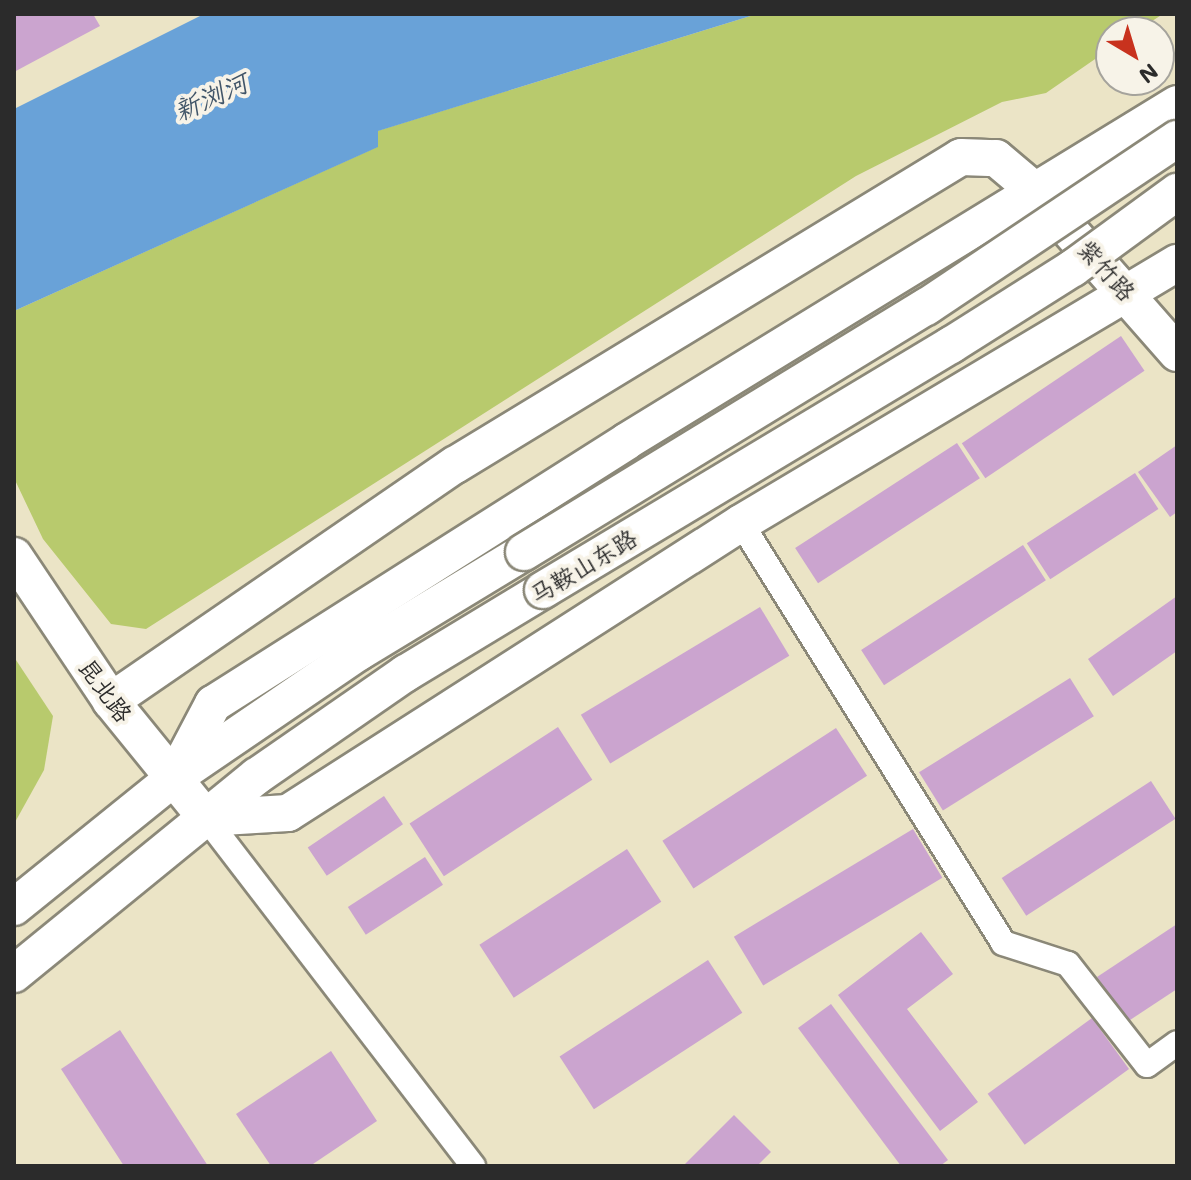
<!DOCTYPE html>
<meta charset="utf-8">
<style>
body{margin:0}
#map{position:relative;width:1191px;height:1180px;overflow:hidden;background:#ebe4c6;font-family:Mali,"LXGW WenKai TC",sans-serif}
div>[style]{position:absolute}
.green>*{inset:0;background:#b8ca6d}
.water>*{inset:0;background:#69a2d8}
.building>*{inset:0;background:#cba4cf;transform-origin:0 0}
.roads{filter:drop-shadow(2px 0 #8b8878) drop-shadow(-2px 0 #8b8878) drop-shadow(0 2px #8b8878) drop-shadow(0 -2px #8b8878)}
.street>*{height:24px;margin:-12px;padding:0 12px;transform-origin:12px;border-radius:12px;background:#fff}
.secondary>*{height:36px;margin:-18px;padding:0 18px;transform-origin:18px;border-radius:18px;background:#fff}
.bridges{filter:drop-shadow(2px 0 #8b8878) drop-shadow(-2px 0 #8b8878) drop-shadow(0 2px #8b8878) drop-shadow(0 -2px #8b8878)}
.secondary-bridge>*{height:36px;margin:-18px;padding:0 18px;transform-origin:18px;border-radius:18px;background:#fff}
span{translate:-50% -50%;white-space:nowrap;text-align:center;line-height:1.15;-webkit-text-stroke:8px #f7f3e8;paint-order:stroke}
.street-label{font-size:24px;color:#2b2b2b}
.water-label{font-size:26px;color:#415568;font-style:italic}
.frame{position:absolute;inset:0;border:16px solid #2b2b2b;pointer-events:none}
.north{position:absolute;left:1095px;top:16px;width:80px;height:80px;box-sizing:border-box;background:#f7f3e8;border:2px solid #a5a39c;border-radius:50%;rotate:142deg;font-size:22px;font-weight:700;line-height:32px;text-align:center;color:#2b2b2b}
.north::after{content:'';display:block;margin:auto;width:28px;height:36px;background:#c8321e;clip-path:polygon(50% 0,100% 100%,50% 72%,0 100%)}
</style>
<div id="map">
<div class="green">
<i style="clip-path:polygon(757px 14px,1163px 14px,1135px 32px,1111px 32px,1111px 48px,1046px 93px,1002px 102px,856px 176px,146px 629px,111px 624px,43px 539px,14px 478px,14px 311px,377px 147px,377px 131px)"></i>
<i style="clip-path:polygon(14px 657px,53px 716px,44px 770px,14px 824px)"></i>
</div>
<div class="water">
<i style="clip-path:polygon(204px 14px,757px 14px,378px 131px,378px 147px,14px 311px,14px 109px)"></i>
</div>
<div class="building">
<i style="clip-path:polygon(14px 14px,93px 14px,100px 26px,14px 72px)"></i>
<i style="left:1121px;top:336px;width:42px;height:192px;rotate:56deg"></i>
<i style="left:957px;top:443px;width:42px;height:193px;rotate:57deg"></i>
<i style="clip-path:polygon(1177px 445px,1177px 512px,1170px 517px,1138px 472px)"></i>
<i style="left:1135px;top:473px;width:43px;height:129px;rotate:57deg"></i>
<i style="left:1023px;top:545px;width:42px;height:193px;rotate:57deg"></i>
<i style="clip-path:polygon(1177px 596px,1177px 651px,1113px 696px,1088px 659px)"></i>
<i style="left:760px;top:607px;width:57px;height:209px;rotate:59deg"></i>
<i style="left:1070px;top:678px;width:45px;height:178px;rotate:58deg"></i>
<i style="left:558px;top:727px;width:63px;height:177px;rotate:57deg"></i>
<i style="left:836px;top:728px;width:57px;height:207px;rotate:57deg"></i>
<i style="left:1151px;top:781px;width:45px;height:178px;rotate:57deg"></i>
<i style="left:384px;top:796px;width:34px;height:92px;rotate:56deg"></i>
<i style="left:913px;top:829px;width:57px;height:209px;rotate:59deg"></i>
<i style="left:627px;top:849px;width:63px;height:176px;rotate:57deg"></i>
<i style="left:425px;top:857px;width:33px;height:92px;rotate:57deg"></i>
<i style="clip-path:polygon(1177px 924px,1177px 989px,1127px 1022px,1097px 977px)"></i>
<i style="clip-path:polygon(921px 932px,953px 974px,907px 1009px,978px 1102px,940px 1131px,838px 995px)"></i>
<i style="left:708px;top:960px;width:63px;height:177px;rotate:57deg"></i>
<i style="clip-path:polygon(831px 1004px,948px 1160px,940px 1166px,901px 1166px,798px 1028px)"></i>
<i style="left:1092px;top:1018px;width:63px;height:129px;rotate:54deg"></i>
<i style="clip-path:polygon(120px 1030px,208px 1166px,124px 1166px,61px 1069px)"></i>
<i style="clip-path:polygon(331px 1051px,377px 1121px,310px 1166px,271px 1166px,236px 1114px)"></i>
<i style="clip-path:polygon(734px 1115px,771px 1152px,757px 1166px,683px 1166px)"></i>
</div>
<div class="roads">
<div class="street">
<i style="left:741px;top:523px;width:495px;rotate:58deg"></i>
<i style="left:1003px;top:943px;width:68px;rotate:17.9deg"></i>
<i style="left:1068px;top:964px;width:128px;rotate:52deg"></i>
<i style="left:1147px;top:1065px;width:37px;rotate:-36deg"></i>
<i style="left:206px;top:818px;width:439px;rotate:52.5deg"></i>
</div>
<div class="secondary">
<i style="left:14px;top:556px;width:174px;rotate:56.2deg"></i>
<i style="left:111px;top:701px;width:151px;rotate:50.9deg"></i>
<i style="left:111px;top:701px;width:417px;rotate:-34.5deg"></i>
<i style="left:455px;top:465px;width:592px;rotate:-31.33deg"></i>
<i style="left:961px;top:157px;width:35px;rotate:2deg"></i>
<i style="left:996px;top:158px;width:50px;rotate:40.1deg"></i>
<i style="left:1034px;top:190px;width:217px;rotate:48.7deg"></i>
<i style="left:174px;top:778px;width:84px;rotate:-62.2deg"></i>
<i style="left:213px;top:704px;width:490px;rotate:-32.4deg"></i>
<i style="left:627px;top:441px;width:645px;rotate:-31.5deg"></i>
<i style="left:206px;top:818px;width:82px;rotate:-3.5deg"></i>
<i style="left:288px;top:813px;width:538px;rotate:-32.63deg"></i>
<i style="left:741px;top:523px;width:508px;rotate:-30.81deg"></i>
<i style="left:14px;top:907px;width:206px;rotate:-38.9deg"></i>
<i style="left:174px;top:778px;width:224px;rotate:-34.3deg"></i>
<i style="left:359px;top:652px;width:193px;rotate:-31.2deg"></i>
<i style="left:14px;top:974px;width:313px;rotate:-39.2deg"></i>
<i style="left:257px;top:776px;width:181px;rotate:-34.7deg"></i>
<i style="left:406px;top:673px;width:160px;rotate:-31.2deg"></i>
</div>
</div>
<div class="bridges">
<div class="secondary-bridge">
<i style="left:524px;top:552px;width:471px;rotate:-31.4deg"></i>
<i style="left:926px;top:307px;width:302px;rotate:-33.8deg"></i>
<i style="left:543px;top:590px;width:476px;rotate:-31deg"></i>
<i style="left:951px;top:345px;width:144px;rotate:-32.3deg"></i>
<i style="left:1073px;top:268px;width:129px;rotate:-36.2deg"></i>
</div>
</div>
<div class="street-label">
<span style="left:1107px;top:270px;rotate:48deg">紫竹路</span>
<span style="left:583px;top:566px;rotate:-31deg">马鞍山东路</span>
<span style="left:106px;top:690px;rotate:54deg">昆北路</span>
</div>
<div class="water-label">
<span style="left:211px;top:97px;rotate:-24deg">新浏河</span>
</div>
<div class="frame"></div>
<div class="north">N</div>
</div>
